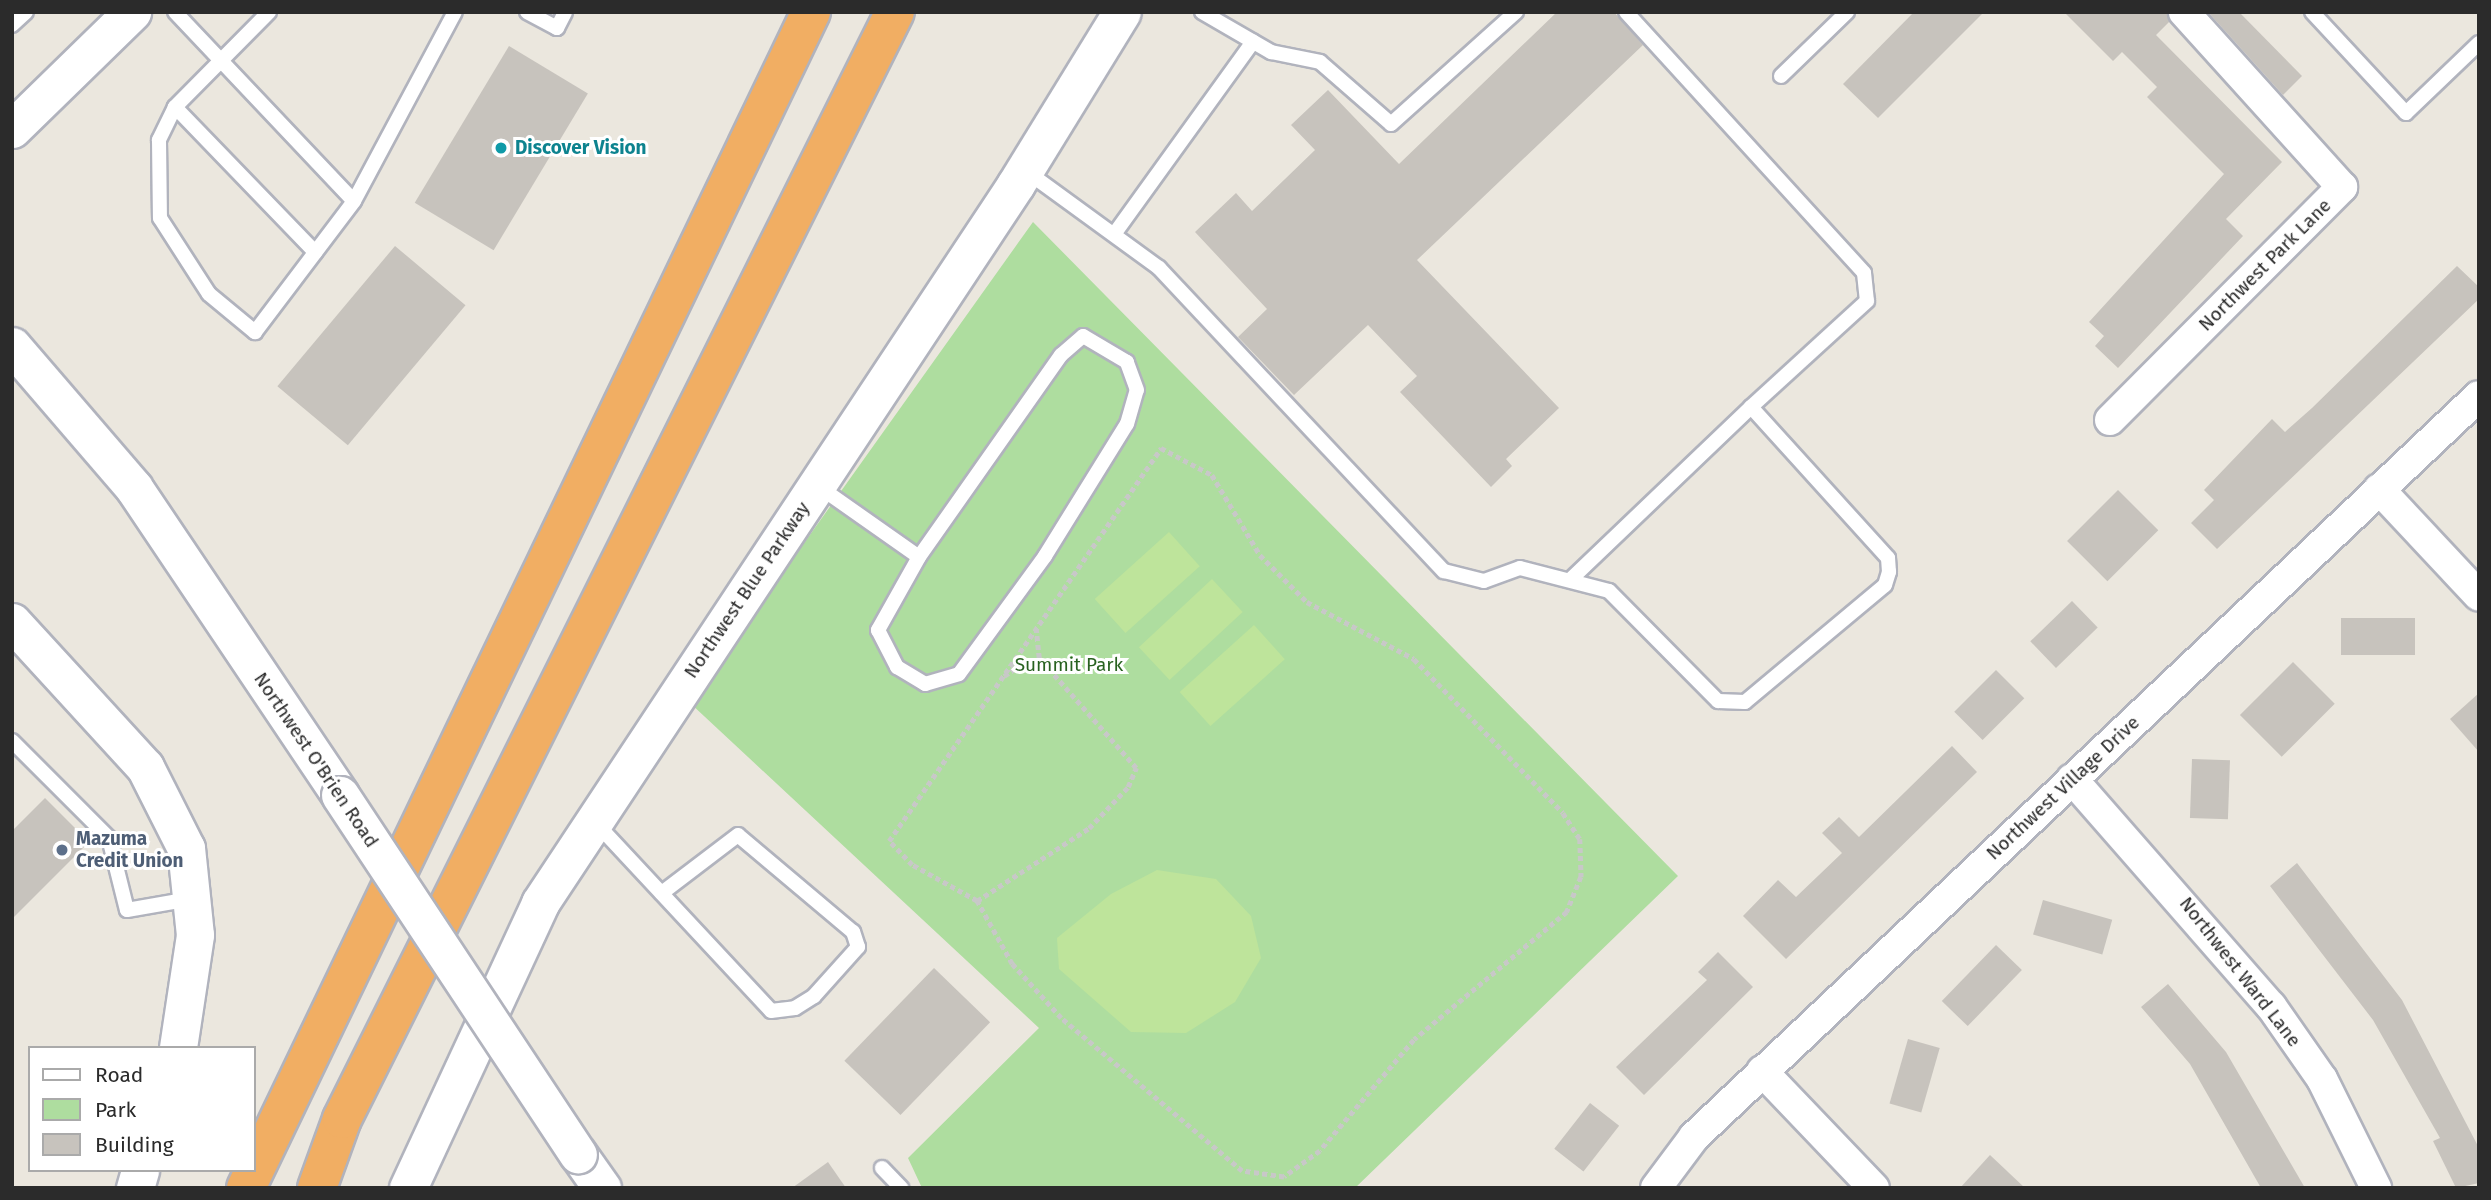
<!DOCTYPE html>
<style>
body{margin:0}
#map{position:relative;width:2491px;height:1200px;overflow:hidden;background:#ebe7de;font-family:"Fira Sans",sans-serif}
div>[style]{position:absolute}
.green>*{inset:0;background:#aedd9f}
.pitch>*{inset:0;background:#bee49b;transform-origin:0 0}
.building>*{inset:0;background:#c7c3bd;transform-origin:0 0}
.path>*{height:4.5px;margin-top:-2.25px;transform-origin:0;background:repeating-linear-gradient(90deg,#c8c8c8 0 5px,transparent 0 8.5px)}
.roads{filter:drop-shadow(2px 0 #b1b3bd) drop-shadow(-2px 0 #b1b3bd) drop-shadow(0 2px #b1b3bd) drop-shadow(0 -2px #b1b3bd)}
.service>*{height:14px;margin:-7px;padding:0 7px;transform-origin:7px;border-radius:7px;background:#fff}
.minor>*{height:30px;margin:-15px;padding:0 15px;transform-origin:15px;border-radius:15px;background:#fff}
.tertiary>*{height:37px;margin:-18.5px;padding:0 18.5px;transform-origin:18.5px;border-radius:18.5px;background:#fff}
.motorway>*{height:38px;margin:-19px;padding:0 19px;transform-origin:19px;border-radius:19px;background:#f1ae63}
.bridges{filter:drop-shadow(2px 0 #b1b3bd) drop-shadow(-2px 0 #b1b3bd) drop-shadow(0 2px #b1b3bd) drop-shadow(0 -2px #b1b3bd)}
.tertiary-bridge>*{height:37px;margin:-18.5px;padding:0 18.5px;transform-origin:18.5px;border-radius:18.5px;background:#fff}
.dots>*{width:19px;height:19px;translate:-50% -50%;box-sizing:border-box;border:4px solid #fff;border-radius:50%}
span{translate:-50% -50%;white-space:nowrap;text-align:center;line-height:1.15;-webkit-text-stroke:6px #fff;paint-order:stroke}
.culture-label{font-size:19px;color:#0d838f;font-weight:700}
.left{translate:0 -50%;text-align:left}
.street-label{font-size:19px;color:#2b2b2b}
.park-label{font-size:19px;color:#286220}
.service-label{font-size:19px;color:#4e5e75;font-weight:700}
.frame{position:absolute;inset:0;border:14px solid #2b2b2b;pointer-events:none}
.legend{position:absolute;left:28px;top:1046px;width:228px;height:126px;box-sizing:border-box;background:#fff;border:2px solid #aaa;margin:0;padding:9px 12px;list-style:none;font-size:21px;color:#2b2b2b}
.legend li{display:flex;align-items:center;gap:14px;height:35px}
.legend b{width:35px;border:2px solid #aaa}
</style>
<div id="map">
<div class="green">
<i style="clip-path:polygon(1033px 222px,1678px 876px,1355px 1188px,922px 1188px,908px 1158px,1039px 1028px,690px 703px)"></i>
</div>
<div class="pitch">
<i style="left:1169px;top:532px;width:46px;height:100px;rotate:48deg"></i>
<i style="left:1212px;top:579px;width:45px;height:100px;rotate:47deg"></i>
<i style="left:1254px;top:625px;width:46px;height:100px;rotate:48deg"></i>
<i style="clip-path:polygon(1157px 870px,1216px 879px,1251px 916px,1261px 958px,1235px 1002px,1186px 1033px,1131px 1032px,1059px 969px,1057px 938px,1111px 894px)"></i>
</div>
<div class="building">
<i style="clip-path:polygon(1557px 12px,1614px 12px,1643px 45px,1417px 260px,1559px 408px,1506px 459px,1512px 466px,1491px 487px,1400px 392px,1417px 376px,1368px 325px,1294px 395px,1238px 337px,1267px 309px,1195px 232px,1236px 193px,1252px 211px,1315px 150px,1291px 125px,1328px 90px,1399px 164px)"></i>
<i style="clip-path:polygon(1914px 12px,1984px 12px,1878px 118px,1843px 84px)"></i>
<i style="clip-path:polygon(2064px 12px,2167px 12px,2170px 21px,2156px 35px,2282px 162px,2226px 219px,2243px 236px,2118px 368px,2095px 346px,2104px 336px,2089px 322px,2224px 174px,2147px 97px,2157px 87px,2122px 52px,2113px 61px)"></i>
<i style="clip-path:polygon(2208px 12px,2239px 12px,2302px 76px,2283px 95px)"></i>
<i style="left:509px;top:46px;width:92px;height:183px;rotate:31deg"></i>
<i style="left:395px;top:246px;width:92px;height:183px;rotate:40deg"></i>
<i style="clip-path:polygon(2457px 266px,2479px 287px,2479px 299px,2217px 549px,2191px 523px,2214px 500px,2204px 490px,2272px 419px,2285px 432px,2312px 408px)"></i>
<i style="left:2118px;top:490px;width:57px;height:72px;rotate:45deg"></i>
<i style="left:2072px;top:601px;width:37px;height:58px;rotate:46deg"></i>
<i style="left:2341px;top:618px;width:74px;height:37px"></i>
<i style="left:2293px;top:662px;width:59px;height:75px;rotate:45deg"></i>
<i style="left:1996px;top:670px;width:40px;height:59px;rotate:45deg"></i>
<i style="clip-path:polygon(2479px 693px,2479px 752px,2450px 719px)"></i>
<i style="clip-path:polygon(1952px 746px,1977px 772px,1786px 959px,1743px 916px,1778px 880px,1796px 897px,1842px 853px,1822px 833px,1839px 817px,1859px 837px)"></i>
<i style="left:2192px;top:759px;width:38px;height:59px;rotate:2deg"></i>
<i style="clip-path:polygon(45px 798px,89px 842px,12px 919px,12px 831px)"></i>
<i style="clip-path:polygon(2297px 863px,2402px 1000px,2479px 1148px,2479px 1183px,2456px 1188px,2433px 1141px,2440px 1138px,2373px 1020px,2270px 886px)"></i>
<i style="left:2043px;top:900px;width:72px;height:36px;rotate:16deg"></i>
<i style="left:1996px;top:945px;width:36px;height:78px;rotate:44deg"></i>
<i style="clip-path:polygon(1718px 952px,1753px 987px,1644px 1095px,1616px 1067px,1707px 980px,1698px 972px)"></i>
<i style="left:934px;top:968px;width:78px;height:129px;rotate:44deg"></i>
<i style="clip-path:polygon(2168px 984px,2226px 1052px,2305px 1188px,2261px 1188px,2190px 1064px,2141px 1007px)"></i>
<i style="left:1908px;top:1039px;width:33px;height:67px;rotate:16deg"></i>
<i style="left:1590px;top:1103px;width:37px;height:58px;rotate:38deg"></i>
<i style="clip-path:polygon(1990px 1155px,2025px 1188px,1960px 1188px)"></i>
<i style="clip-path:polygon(828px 1162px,846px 1188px,792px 1188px)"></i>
</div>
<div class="path">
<i style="left:1161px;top:448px;width:58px;rotate:27.9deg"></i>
<i style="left:1212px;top:475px;width:93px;rotate:59deg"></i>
<i style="left:1260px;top:555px;width:66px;rotate:45deg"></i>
<i style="left:1307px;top:602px;width:121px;rotate:28deg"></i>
<i style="left:1414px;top:659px;width:214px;rotate:45.9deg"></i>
<i style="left:1563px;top:813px;width:31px;rotate:57deg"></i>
<i style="left:1580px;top:839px;width:38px;rotate:88deg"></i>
<i style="left:1581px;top:877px;width:38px;rotate:112deg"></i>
<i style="left:1567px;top:912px;width:199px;rotate:140.1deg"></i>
<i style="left:1414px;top:1040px;width:145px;rotate:130.3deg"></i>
<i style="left:1320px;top:1151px;width:44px;rotate:144.2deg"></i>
<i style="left:1284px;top:1177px;width:42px;rotate:-171.9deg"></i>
<i style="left:1242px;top:1171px;width:237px;rotate:-139.8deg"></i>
<i style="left:1061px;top:1018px;width:73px;rotate:-132.2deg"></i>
<i style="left:1012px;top:964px;width:72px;rotate:-119.1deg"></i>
<i style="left:977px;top:901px;width:74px;rotate:-151deg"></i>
<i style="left:912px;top:865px;width:33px;rotate:-134deg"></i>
<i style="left:889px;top:841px;width:478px;rotate:-55.3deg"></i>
<i style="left:1004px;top:676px;width:22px;rotate:-34deg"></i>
<i style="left:1022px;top:664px;width:22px;rotate:5deg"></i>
<i style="left:977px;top:901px;width:134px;rotate:-33.1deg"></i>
<i style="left:1089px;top:828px;width:57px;rotate:-46.4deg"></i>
<i style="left:1128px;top:787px;width:21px;rotate:-67deg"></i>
<i style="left:1136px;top:768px;width:147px;rotate:-131.4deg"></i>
<i style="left:1039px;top:658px;width:29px;rotate:-96deg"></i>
</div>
<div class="roads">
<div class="service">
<i style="left:175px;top:12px;width:260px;rotate:46.6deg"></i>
<i style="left:354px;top:201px;width:214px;rotate:-61.9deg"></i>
<i style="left:269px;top:12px;width:134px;rotate:134.7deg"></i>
<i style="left:175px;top:107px;width:37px;rotate:116deg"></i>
<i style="left:159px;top:140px;width:78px;rotate:89.3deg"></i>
<i style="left:160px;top:218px;width:90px;rotate:57.2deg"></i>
<i style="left:209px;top:294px;width:60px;rotate:39.6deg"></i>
<i style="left:255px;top:332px;width:164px;rotate:-52.9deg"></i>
<i style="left:527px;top:12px;width:34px;rotate:28deg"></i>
<i style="left:557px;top:28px;width:18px;rotate:-63deg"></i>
<i style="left:1202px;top:12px;width:80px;rotate:30.1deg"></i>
<i style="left:1271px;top:52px;width:50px;rotate:11.5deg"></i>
<i style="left:1320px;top:62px;width:94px;rotate:41.1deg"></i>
<i style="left:1391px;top:124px;width:168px;rotate:-41.9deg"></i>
<i style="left:1626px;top:12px;width:353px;rotate:47.6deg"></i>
<i style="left:1864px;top:273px;width:28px;rotate:84deg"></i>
<i style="left:1867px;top:301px;width:157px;rotate:137.6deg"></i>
<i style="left:2312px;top:12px;width:138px;rotate:47.1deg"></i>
<i style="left:2406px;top:113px;width:101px;rotate:-43.8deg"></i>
<i style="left:12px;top:25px;width:19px;rotate:-43deg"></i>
<i style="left:1781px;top:76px;width:92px;rotate:-44.1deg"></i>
<i style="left:175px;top:107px;width:202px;rotate:46deg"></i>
<i style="left:1026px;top:171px;width:165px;rotate:36.1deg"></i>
<i style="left:1159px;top:268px;width:416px;rotate:46.8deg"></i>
<i style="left:1444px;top:571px;width:41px;rotate:14deg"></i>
<i style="left:1484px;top:581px;width:38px;rotate:-20deg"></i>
<i style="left:1520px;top:568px;width:92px;rotate:14.5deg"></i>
<i style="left:1609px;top:591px;width:155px;rotate:45.3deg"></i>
<i style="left:1718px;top:701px;width:27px;rotate:2deg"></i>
<i style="left:1745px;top:702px;width:182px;rotate:-39.9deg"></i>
<i style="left:1885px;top:585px;width:14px;rotate:-73deg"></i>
<i style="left:1889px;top:572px;width:14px;rotate:-94deg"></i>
<i style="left:1888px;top:558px;width:204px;rotate:-132.2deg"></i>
<i style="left:1751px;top:407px;width:248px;rotate:136.3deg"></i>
<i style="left:1115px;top:233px;width:236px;rotate:-54.2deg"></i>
<i style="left:818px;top:486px;width:123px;rotate:35.1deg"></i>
<i style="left:919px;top:557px;width:84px;rotate:119.3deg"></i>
<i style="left:878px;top:630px;width:42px;rotate:62.8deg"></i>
<i style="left:897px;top:667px;width:33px;rotate:31deg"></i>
<i style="left:925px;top:684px;width:35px;rotate:-16deg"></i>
<i style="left:959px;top:674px;width:146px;rotate:-53.9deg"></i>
<i style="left:1045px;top:556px;width:155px;rotate:-58.2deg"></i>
<i style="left:1127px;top:424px;width:35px;rotate:-74deg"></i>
<i style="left:1137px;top:390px;width:30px;rotate:-110deg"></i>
<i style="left:1127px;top:362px;width:51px;rotate:-149.4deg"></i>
<i style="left:1083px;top:336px;width:29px;rotate:139deg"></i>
<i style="left:1061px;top:355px;width:247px;rotate:125.1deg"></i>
<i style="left:12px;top:741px;width:137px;rotate:45deg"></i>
<i style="left:109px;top:838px;width:74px;rotate:76deg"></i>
<i style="left:127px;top:910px;width:64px;rotate:-9.9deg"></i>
<i style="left:595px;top:822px;width:258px;rotate:47deg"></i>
<i style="left:771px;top:1011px;width:24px;rotate:-7deg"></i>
<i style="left:795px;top:1008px;width:22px;rotate:-32deg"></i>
<i style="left:814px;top:996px;width:66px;rotate:-48.1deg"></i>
<i style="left:858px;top:947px;width:16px;rotate:-108deg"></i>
<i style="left:853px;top:932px;width:150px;rotate:-139.9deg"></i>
<i style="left:738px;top:835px;width:96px;rotate:142.7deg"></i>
<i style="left:882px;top:1168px;width:28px;rotate:46deg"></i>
</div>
<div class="minor">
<i style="left:2110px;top:420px;width:329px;rotate:-45.1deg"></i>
<i style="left:2342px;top:187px;width:236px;rotate:-132.1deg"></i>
<i style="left:2379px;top:489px;width:146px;rotate:46.9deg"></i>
<i style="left:2072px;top:779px;width:302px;rotate:48.8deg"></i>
<i style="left:2271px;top:1006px;width:89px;rotate:55.1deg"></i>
<i style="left:2322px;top:1079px;width:122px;rotate:63.6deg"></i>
<i style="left:1762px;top:1071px;width:162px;rotate:46.3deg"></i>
<i style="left:1656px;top:1188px;width:64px;rotate:-53.3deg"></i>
<i style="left:1694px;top:1137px;width:1079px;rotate:-43.35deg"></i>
</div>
<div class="tertiary">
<i style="left:12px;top:129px;width:168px;rotate:-44.3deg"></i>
<i style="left:12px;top:346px;width:187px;rotate:49.3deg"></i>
<i style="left:134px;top:488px;width:370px;rotate:56.1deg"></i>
<i style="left:12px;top:622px;width:197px;rotate:47.5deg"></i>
<i style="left:145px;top:767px;width:91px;rotate:63.2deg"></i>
<i style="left:186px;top:848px;width:87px;rotate:84.1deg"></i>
<i style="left:195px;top:935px;width:114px;rotate:98.6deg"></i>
<i style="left:578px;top:1154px;width:42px;rotate:54.8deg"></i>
<i style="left:135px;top:1188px;width:19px;rotate:-74deg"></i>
<i style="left:408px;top:1188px;width:314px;rotate:-65.1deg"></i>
<i style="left:540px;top:903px;width:862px;rotate:-56.49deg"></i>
<i style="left:1016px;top:184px;width:202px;rotate:-58.4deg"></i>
</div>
<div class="motorway">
<i style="left:246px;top:1188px;width:1305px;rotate:-64.34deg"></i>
<i style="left:317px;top:1188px;width:73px;rotate:-70.1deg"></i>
<i style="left:342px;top:1119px;width:1237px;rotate:-63.46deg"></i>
</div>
</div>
<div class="bridges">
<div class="tertiary-bridge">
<i style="left:340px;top:795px;width:431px;rotate:56.5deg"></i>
</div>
</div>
<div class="dots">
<i style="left:501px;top:148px;background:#0f9aa8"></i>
<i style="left:62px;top:850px;background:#5c6f8a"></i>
</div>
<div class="culture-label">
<span class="left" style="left:515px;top:148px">Discover Vision</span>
</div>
<div class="street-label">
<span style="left:2265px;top:265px;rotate:-45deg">Northwest Park Lane</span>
<span style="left:747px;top:590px;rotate:-56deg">Northwest Blue Parkway</span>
<span style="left:316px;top:760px;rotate:56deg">Northwest O'Brien Road</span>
<span style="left:2063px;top:788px;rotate:-43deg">Northwest Village Drive</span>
<span style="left:2240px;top:972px;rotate:52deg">Northwest Ward Lane</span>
</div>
<div class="park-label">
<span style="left:1069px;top:665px">Summit Park</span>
</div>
<div class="service-label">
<span class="left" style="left:76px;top:850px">Mazuma<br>Credit Union</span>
</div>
<div class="frame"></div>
<ul class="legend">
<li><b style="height:9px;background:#fff"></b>Road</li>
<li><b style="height:19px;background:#aedd9f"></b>Park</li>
<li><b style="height:19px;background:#c7c3bd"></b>Building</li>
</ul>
</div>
